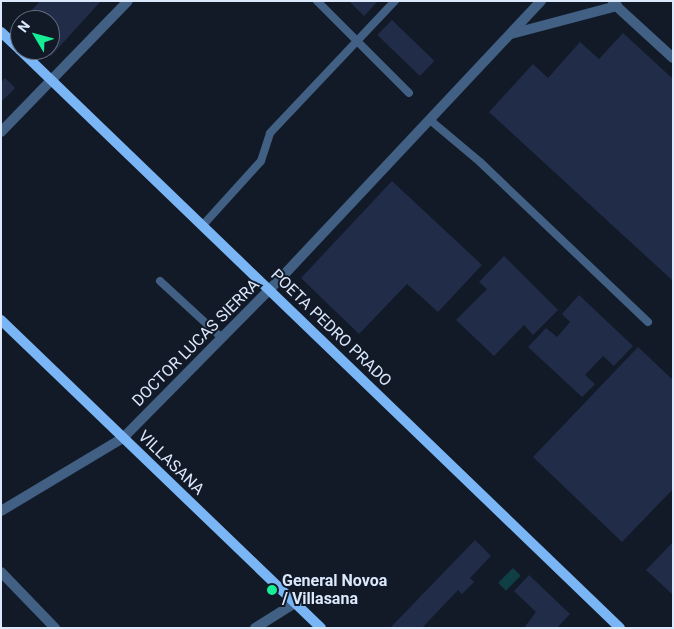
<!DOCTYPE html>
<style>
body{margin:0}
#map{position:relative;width:674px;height:629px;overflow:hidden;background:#121a28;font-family:Roboto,sans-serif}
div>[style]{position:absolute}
.water>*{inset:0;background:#0f3e45;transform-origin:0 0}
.building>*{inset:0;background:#202c48;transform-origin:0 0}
.lane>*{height:8px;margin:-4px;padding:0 4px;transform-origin:4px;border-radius:4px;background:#416084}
.street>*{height:10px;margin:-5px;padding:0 5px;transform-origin:5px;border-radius:5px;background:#416084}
.secondary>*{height:10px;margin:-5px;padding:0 5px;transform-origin:5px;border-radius:5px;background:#7ab6f5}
.dots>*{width:14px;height:14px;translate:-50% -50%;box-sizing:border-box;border:2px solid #121a28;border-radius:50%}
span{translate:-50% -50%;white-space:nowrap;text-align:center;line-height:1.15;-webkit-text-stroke:4px #121a28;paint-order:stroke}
.street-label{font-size:16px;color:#dce9fc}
.poi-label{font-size:16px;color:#dce9fc;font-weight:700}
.left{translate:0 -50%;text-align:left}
.frame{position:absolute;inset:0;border:2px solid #dce9fc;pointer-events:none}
.north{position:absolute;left:10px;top:10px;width:50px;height:50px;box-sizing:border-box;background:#121a28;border:1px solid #636d7d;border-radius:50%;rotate:307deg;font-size:14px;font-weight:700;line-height:20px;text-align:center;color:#dce9fc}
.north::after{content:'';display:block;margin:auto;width:18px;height:22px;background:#16ee96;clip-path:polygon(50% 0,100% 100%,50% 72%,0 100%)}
</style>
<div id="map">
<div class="water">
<i style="left:513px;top:568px;width:11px;height:21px;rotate:45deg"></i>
</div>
<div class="building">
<i style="clip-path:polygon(40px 1px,101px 1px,51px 56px,43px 50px,50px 50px,50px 20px,23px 20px)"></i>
<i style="clip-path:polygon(349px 1px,378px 1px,364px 16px)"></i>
<i style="left:392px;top:20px;width:59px;height:21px;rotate:44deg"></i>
<i style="clip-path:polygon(623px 33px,673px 79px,673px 281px,489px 112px,533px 64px,548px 78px,580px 42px,599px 59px)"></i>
<i style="clip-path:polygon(5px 78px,15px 88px,1px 102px,1px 82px)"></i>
<i style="clip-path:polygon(392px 181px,482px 265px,438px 312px,407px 284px,359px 334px,301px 278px)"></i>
<i style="clip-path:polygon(504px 256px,558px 310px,533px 335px,524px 325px,494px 356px,456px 320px,487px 289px,479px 282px)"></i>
<i style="clip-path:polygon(579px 295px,633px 346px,614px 366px,603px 356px,585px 375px,595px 384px,582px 397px,528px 347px,546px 328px,557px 337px,570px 322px,562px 314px)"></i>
<i style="clip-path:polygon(638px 347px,673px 380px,673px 489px,622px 542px,533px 457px)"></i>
<i style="clip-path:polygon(475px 540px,491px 556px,470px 578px,474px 582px,462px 594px,458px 590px,422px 628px,390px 628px)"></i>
<i style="clip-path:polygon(673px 542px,673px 595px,646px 570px)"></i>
<i style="clip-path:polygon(529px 575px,570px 614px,557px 628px,524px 628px,536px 612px,514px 591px)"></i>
</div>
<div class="lane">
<i style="left:317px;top:1px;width:130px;rotate:45deg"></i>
<i style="left:430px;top:120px;width:65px;rotate:40deg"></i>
<i style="left:480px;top:162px;width:232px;rotate:43.6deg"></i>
<i style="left:203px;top:225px;width:86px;rotate:-47.8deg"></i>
<i style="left:261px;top:161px;width:29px;rotate:-72deg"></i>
<i style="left:270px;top:133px;width:182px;rotate:-46.6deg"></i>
<i style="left:160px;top:281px;width:84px;rotate:42.6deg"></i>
</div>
<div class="street">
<i style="left:613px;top:3px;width:81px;rotate:42.5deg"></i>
<i style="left:511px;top:34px;width:110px;rotate:-14.8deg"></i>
<i style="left:1px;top:132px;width:182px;rotate:-45.9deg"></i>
<i style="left:1px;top:511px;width:142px;rotate:-30.9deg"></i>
<i style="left:123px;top:438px;width:222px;rotate:-45.4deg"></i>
<i style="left:279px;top:280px;width:383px;rotate:-46.8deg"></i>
<i style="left:1px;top:572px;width:78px;rotate:46deg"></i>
<i style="left:255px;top:628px;width:47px;rotate:-32deg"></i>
</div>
<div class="secondary">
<i style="left:1px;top:32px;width:26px;rotate:43deg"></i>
<i style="left:20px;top:50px;width:833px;rotate:43.93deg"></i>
<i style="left:1px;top:320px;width:444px;rotate:43.9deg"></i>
</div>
<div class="dots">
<i style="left:272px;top:590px;background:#16ee96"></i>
</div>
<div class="street-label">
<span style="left:331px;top:328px;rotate:44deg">POETA PEDRO PRADO</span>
<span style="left:196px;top:343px;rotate:-45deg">DOCTOR LUCAS SIERRA</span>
<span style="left:171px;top:463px;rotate:44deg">VILLASANA</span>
</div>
<div class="poi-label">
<span class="left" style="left:282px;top:590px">General Novoa<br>/ Villasana</span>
</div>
<div class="frame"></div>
<div class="north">N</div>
</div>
